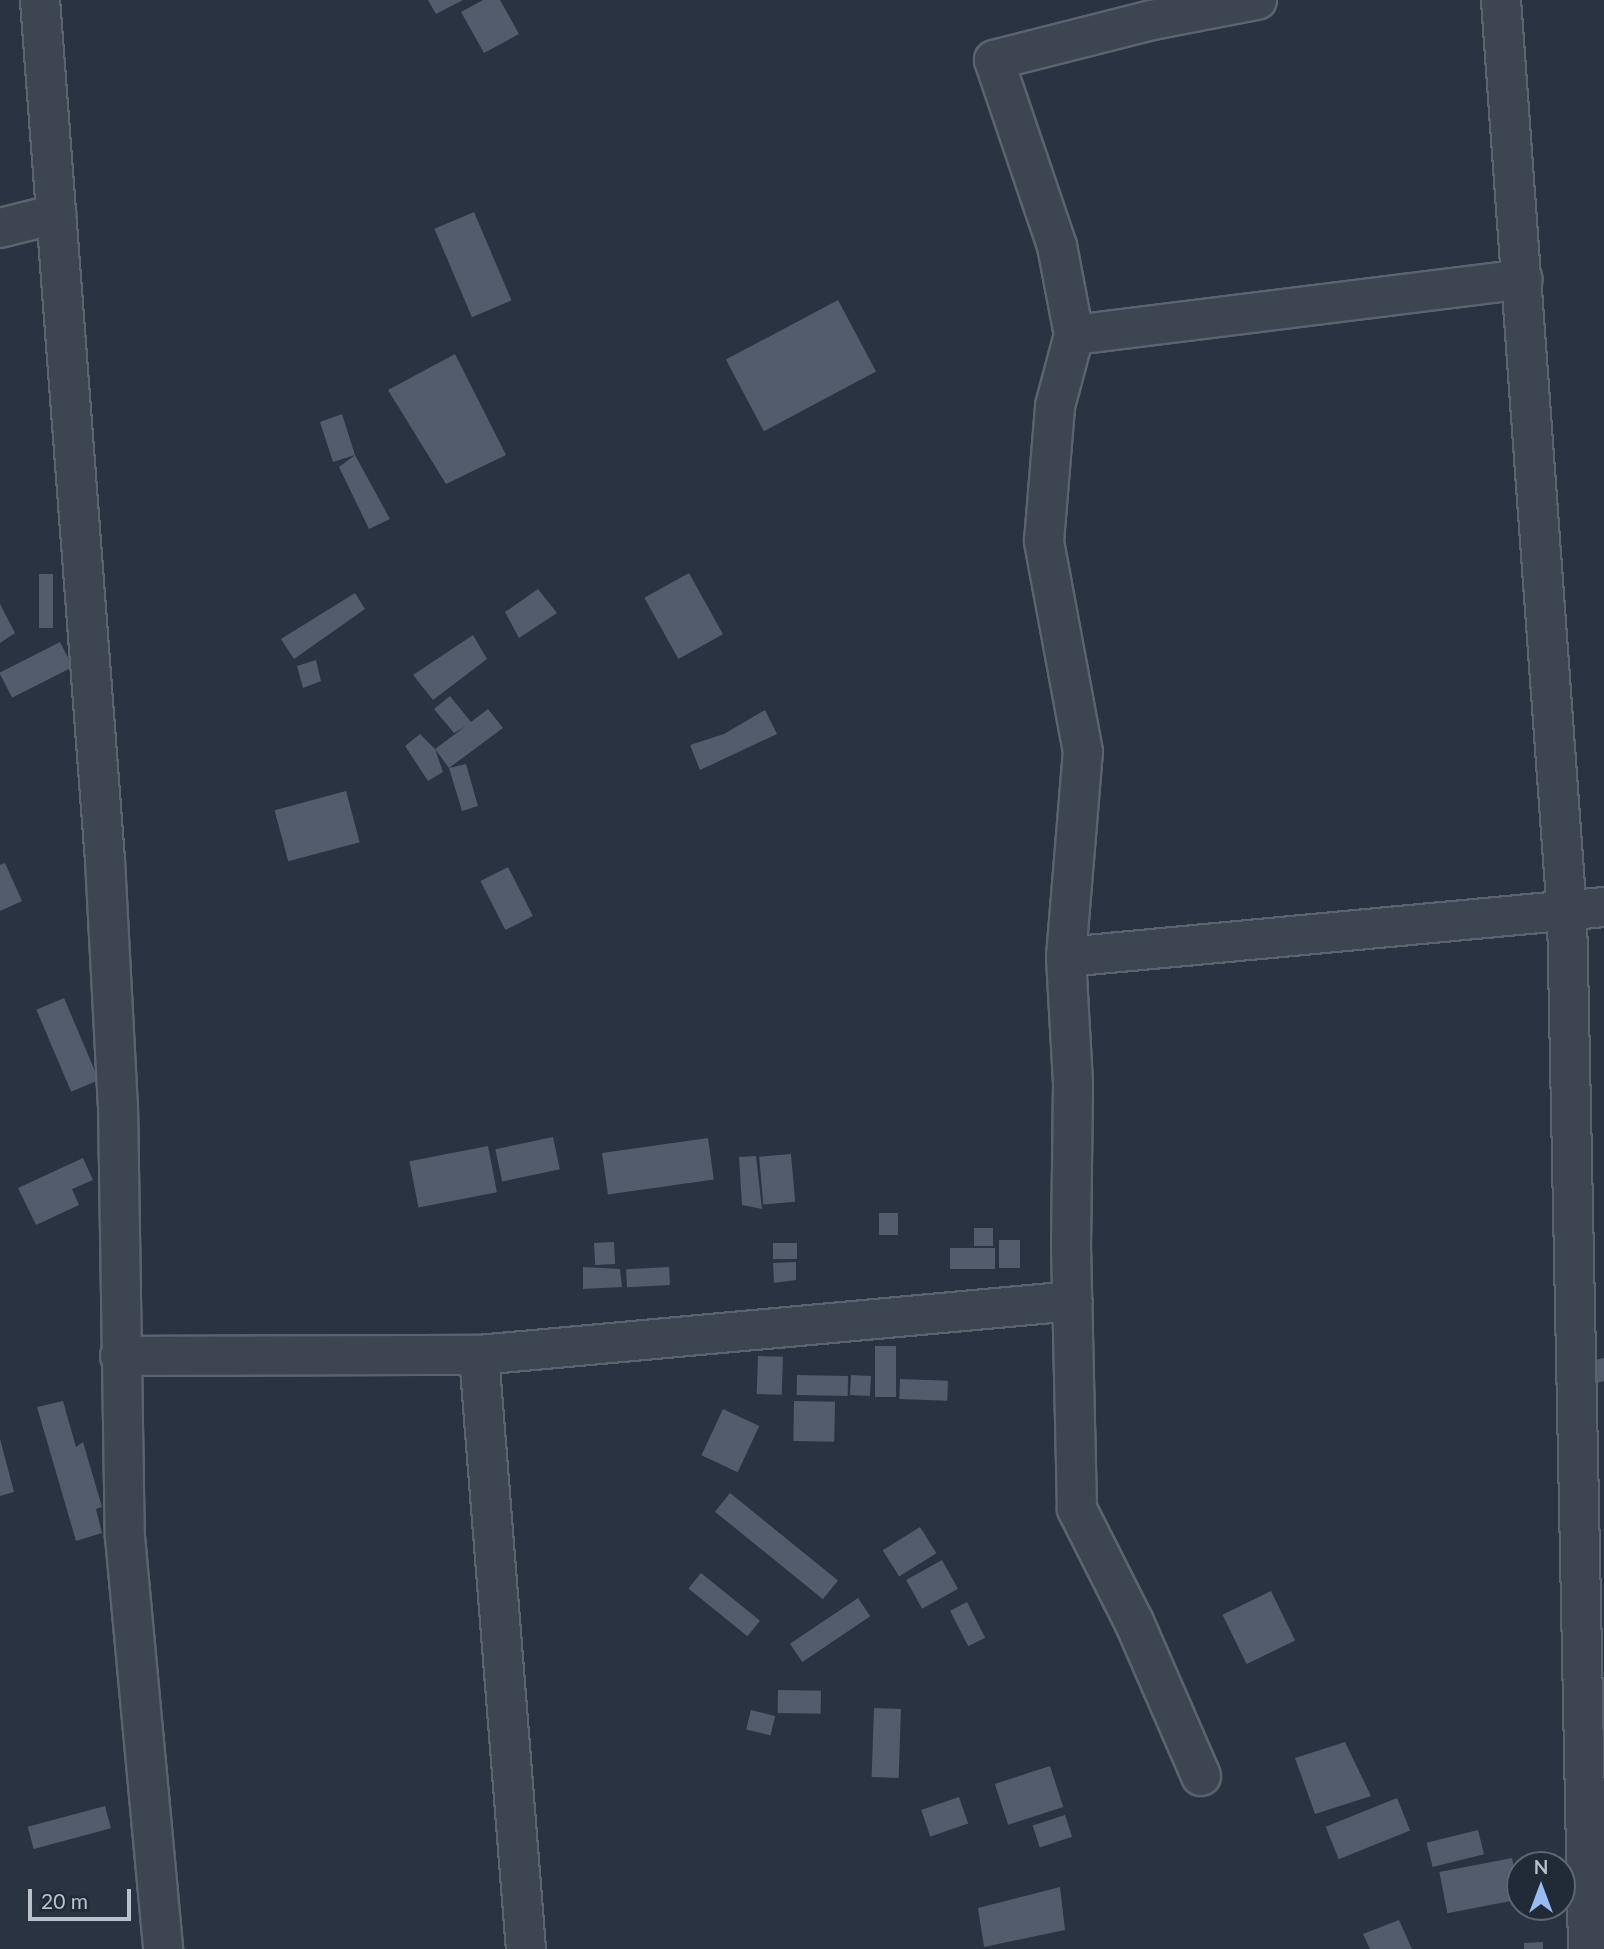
<!DOCTYPE html>
<style>
body{margin:0}
#map{position:relative;width:1604px;height:1949px;overflow:hidden;background:#293341;font-family:Lato,sans-serif}
div>[style]{position:absolute}
.building>*{inset:0;background:#525c6c;transform-origin:0 0}
.roads{filter:drop-shadow(2px 0 #5b636f) drop-shadow(-2px 0 #5b636f) drop-shadow(0 2px #5b636f) drop-shadow(0 -2px #5b636f)}
.minor>*{height:38px;margin:-19px;padding:0 19px;transform-origin:19px;border-radius:19px;background:#3d4551}
span{translate:-50% -50%;white-space:nowrap;text-align:center;line-height:1.15;-webkit-text-stroke:6px #212a37;paint-order:stroke}
.north{position:absolute;left:1506px;top:1851px;width:70px;height:70px;box-sizing:border-box;background:#212a37;border:2px solid #5e6672;border-radius:50%;rotate:0deg;font-size:19px;font-weight:700;line-height:28px;text-align:center;color:#bac1cb}
.north::after{content:'';display:block;margin:auto;width:24px;height:32px;background:#98bbf2;clip-path:polygon(50% 0,100% 100%,50% 72%,0 100%)}
.scale{position:absolute;left:28px;top:1889px;width:103px;height:32px;box-sizing:border-box;border:4px solid #bac1cb;border-top:0;padding-left:9px;font-size:21px;line-height:24px;white-space:nowrap;color:#bac1cb;-webkit-text-stroke:5px #212a37;paint-order:stroke}
</style>
<div id="map">
<div class="building">
<i style="clip-path:polygon(428px 0,463px 0,436px 14px)"></i>
<i style="clip-path:polygon(483px 0,500px 0,519px 34px,484px 53px,461px 12px)"></i>
<i style="left:474px;top:212px;width:96px;height:43px;rotate:67deg"></i>
<i style="left:838px;top:300px;width:81px;height:127px;rotate:62deg"></i>
<i style="clip-path:polygon(455px 354px,506px 455px,446px 484px,388px 390px)"></i>
<i style="clip-path:polygon(342px 414px,355px 455px,390px 519px,369px 529px,339px 467px,355px 455px,333px 462px,320px 422px)"></i>
<i style="left:689px;top:573px;width:70px;height:51px;rotate:61deg"></i>
<i style="left:39px;top:574px;width:14px;height:54px"></i>
<i style="clip-path:polygon(538px 589px,557px 613px,519px 638px,505px 612px)"></i>
<i style="clip-path:polygon(355px 593px,365px 609px,294px 659px,281px 639px)"></i>
<i style="clip-path:polygon(0 604px,15px 633px,0 643px)"></i>
<i style="clip-path:polygon(473px 635px,487px 659px,433px 700px,413px 675px)"></i>
<i style="left:60px;top:642px;width:28px;height:68px;rotate:63deg"></i>
<i style="clip-path:polygon(316px 660px,321px 681px,303px 688px,297px 666px)"></i>
<i style="clip-path:polygon(450px 696px,471px 722px,488px 709px,503px 728px,449px 768px,466px 764px,478px 806px,462px 811px,449px 768px,435px 749px,466px 726px,454px 733px,434px 709px)"></i>
<i style="clip-path:polygon(765px 710px,777px 734px,700px 770px,690px 745px,724px 734px)"></i>
<i style="clip-path:polygon(420px 734px,435px 749px,443px 772px,428px 781px,405px 746px)"></i>
<i style="left:346px;top:791px;width:53px;height:74px;rotate:75deg"></i>
<i style="clip-path:polygon(5px 863px,22px 901px,0 911px,0 865px)"></i>
<i style="left:508px;top:867px;width:55px;height:31px;rotate:63deg"></i>
<i style="left:64px;top:998px;width:89px;height:30px;rotate:67deg"></i>
<i style="left:553px;top:1137px;width:33px;height:59px;rotate:78deg"></i>
<i style="left:708px;top:1138px;width:42px;height:107px;rotate:82deg"></i>
<i style="left:488px;top:1146px;width:47px;height:80px;rotate:79deg"></i>
<i style="left:791px;top:1154px;width:48px;height:32px;rotate:85deg"></i>
<i style="clip-path:polygon(756px 1156px,762px 1209px,742px 1205px,739px 1157px)"></i>
<i style="clip-path:polygon(83px 1158px,93px 1180px,72px 1189px,79px 1205px,36px 1225px,18px 1188px)"></i>
<i style="left:879px;top:1213px;width:19px;height:22px"></i>
<i style="left:974px;top:1228px;width:19px;height:18px"></i>
<i style="left:999px;top:1240px;width:21px;height:28px"></i>
<i style="left:614px;top:1242px;width:22px;height:20px;rotate:87deg"></i>
<i style="left:773px;top:1243px;width:24px;height:16px"></i>
<i style="left:995px;top:1248px;width:21px;height:45px;rotate:90deg"></i>
<i style="clip-path:polygon(796px 1262px,796px 1280px,774px 1283px,773px 1263px)"></i>
<i style="clip-path:polygon(583px 1267px,620px 1269px,622px 1287px,583px 1289px)"></i>
<i style="left:669px;top:1267px;width:18px;height:43px;rotate:87deg"></i>
<i style="left:875px;top:1346px;width:21px;height:51px"></i>
<i style="left:758px;top:1356px;width:25px;height:38px;rotate:2deg"></i>
<i style="clip-path:polygon(1604px 1358px,1604px 1381px,1597px 1383px,1591px 1361px)"></i>
<i style="left:797px;top:1375px;width:51px;height:20px;rotate:1deg"></i>
<i style="left:851px;top:1375px;width:20px;height:20px;rotate:3deg"></i>
<i style="left:900px;top:1379px;width:48px;height:20px;rotate:2deg"></i>
<i style="clip-path:polygon(63px 1401px,76px 1447px,83px 1442px,102px 1507px,96px 1509px,102px 1533px,76px 1541px,37px 1407px)"></i>
<i style="left:794px;top:1401px;width:41px;height:40px;rotate:1deg"></i>
<i style="left:723px;top:1409px;width:40px;height:51px;rotate:25deg"></i>
<i style="clip-path:polygon(0 1439px,14px 1492px,0 1496px)"></i>
<i style="left:730px;top:1493px;width:139px;height:24px;rotate:39deg"></i>
<i style="left:920px;top:1527px;width:31px;height:44px;rotate:58deg"></i>
<i style="left:942px;top:1560px;width:33px;height:41px;rotate:61deg"></i>
<i style="left:701px;top:1573px;width:76px;height:20px;rotate:39deg"></i>
<i style="left:1271px;top:1591px;width:55px;height:54px;rotate:64deg"></i>
<i style="left:858px;top:1598px;width:22px;height:82px;rotate:56deg"></i>
<i style="left:967px;top:1602px;width:40px;height:19px;rotate:63deg"></i>
<i style="left:778px;top:1690px;width:43px;height:23px;rotate:1deg"></i>
<i style="left:874px;top:1708px;width:27px;height:69px;rotate:2deg"></i>
<i style="left:751px;top:1710px;width:25px;height:20px;rotate:14deg"></i>
<i style="clip-path:polygon(1345px 1742px,1371px 1796px,1315px 1814px,1295px 1758px)"></i>
<i style="left:1050px;top:1766px;width:43px;height:58px;rotate:72deg"></i>
<i style="left:959px;top:1797px;width:28px;height:40px;rotate:71deg"></i>
<i style="left:1397px;top:1798px;width:35px;height:77px;rotate:68deg"></i>
<i style="left:105px;top:1806px;width:23px;height:80px;rotate:75deg"></i>
<i style="left:1065px;top:1815px;width:23px;height:34px;rotate:72deg"></i>
<i style="left:1478px;top:1830px;width:25px;height:53px;rotate:76deg"></i>
<i style="left:1512px;top:1858px;width:42px;height:74px;rotate:79deg"></i>
<i style="clip-path:polygon(1060px 1887px,1065px 1930px,984px 1947px,978px 1908px)"></i>
<i style="clip-path:polygon(1399px 1920px,1412px 1949px,1370px 1949px,1363px 1934px)"></i>
<i style="clip-path:polygon(1543px 1942px,1543px 1949px,1524px 1949px,1524px 1943px)"></i>
</div>
<div class="roads">
<div class="minor">
<i style="left:40px;top:0;width:862px;rotate:85.68deg"></i>
<i style="left:105px;top:860px;width:245px;rotate:87deg"></i>
<i style="left:118px;top:1105px;width:432px;rotate:89.1deg"></i>
<i style="left:125px;top:1537px;width:414px;rotate:84.7deg"></i>
<i style="left:1501px;top:0;width:915px;rotate:85.87deg"></i>
<i style="left:1567px;top:913px;width:1036px;rotate:88.84deg"></i>
<i style="left:0;top:228px;width:58px;rotate:-14deg"></i>
<i style="left:1074px;top:335px;width:452px;rotate:-7.1deg"></i>
<i style="left:1066px;top:957px;width:540px;rotate:-5.31deg"></i>
<i style="left:479px;top:1355px;width:596px;rotate:85.48deg"></i>
<i style="left:120px;top:1356px;width:359px;rotate:-0.2deg"></i>
<i style="left:479px;top:1355px;width:596px;rotate:-5.19deg"></i>
<i style="left:1201px;top:1776px;width:168px;rotate:-113.5deg"></i>
<i style="left:1134px;top:1622px;width:127px;rotate:-116.8deg"></i>
<i style="left:1077px;top:1509px;width:261px;rotate:-91.3deg"></i>
<i style="left:1071px;top:1248px;width:165px;rotate:-89.3deg"></i>
<i style="left:1073px;top:1083px;width:126px;rotate:-93.2deg"></i>
<i style="left:1066px;top:957px;width:206px;rotate:-85.3deg"></i>
<i style="left:1083px;top:752px;width:215px;rotate:-100.5deg"></i>
<i style="left:1044px;top:541px;width:135px;rotate:-85.3deg"></i>
<i style="left:1055px;top:406px;width:73px;rotate:-75deg"></i>
<i style="left:1074px;top:335px;width:91px;rotate:-100.8deg"></i>
<i style="left:1057px;top:246px;width:196px;rotate:-108.7deg"></i>
<i style="left:994px;top:60px;width:163px;rotate:-14.2deg"></i>
<i style="left:1152px;top:20px;width:107px;rotate:-10.8deg"></i>
</div>
</div>
<div class="north">N</div>
<div class="scale">20 m</div>
</div>
